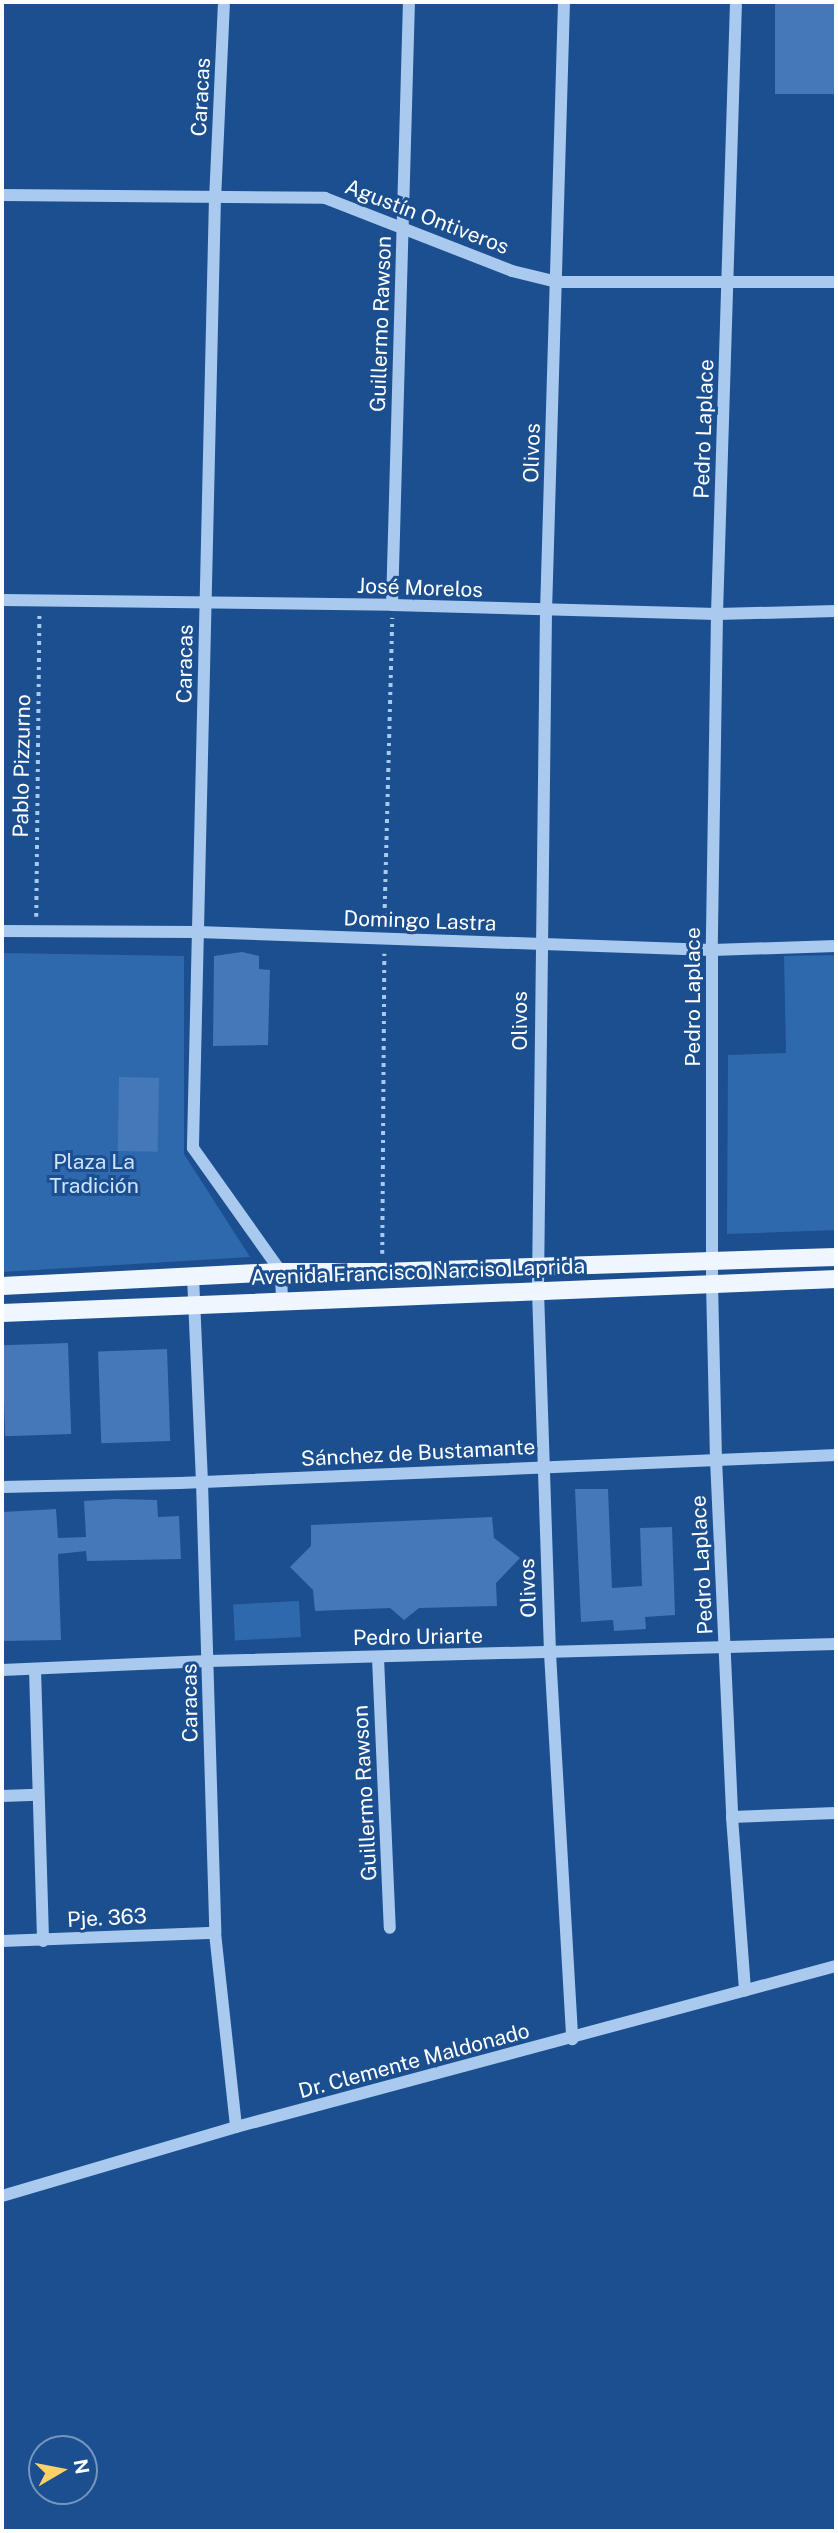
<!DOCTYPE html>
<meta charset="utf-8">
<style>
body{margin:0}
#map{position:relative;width:838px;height:2533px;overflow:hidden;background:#1b4f8f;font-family:"Public Sans",sans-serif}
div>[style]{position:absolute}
.green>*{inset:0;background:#2e69ad;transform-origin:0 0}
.building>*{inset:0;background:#4478b7;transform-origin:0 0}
.path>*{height:3.5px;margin-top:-1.75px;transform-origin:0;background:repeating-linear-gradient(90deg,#a9c9ee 0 3.5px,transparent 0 8.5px)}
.minor>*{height:12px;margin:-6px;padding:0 6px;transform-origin:6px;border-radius:6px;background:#a9c9ee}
.major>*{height:18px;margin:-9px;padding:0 9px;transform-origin:9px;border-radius:9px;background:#f0f6ff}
span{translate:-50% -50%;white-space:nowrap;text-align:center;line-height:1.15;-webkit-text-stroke:6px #1b4f8f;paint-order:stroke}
.street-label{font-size:21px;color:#fff}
.park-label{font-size:21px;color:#cfe3fa}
.frame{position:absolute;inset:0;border:4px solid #fff;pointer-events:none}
.north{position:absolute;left:28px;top:2435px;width:70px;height:70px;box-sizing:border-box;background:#1b4f8f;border:2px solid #7695bc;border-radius:50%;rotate:80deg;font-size:19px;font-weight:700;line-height:28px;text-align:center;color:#fff}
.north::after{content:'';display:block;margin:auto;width:24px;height:32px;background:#ffd166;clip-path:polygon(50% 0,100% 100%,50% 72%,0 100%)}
</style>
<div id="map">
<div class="green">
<i style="clip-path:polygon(2px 953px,184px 956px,184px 1154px,250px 1257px,2px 1272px)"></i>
<i style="clip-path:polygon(836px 955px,836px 1230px,727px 1234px,728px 1055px,786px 1053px,784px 956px)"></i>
<i style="left:299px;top:1601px;width:36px;height:66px;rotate:87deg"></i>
</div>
<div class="building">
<i style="left:775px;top:2px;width:61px;height:92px"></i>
<i style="clip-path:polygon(242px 952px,259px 956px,259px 969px,270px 970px,268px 1045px,213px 1046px,214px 956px)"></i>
<i style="left:119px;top:1077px;width:40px;height:74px;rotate:1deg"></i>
<i style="left:68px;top:1343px;width:91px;height:66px;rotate:88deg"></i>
<i style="left:167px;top:1349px;width:92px;height:69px;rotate:88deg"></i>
<i style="clip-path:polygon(575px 1489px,608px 1489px,612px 1588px,642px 1586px,640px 1528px,672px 1527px,675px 1615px,645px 1617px,646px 1629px,614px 1631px,613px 1620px,581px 1622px)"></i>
<i style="clip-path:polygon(116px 1499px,157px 1500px,158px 1517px,179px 1516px,181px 1559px,87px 1561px,86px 1551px,58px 1554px,61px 1640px,2px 1641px,2px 1512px,56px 1509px,58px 1538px,86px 1537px,84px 1501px)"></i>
<i style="clip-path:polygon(492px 1517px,494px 1538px,520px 1558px,496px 1583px,497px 1606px,419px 1608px,404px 1620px,390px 1608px,315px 1611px,313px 1590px,290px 1567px,311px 1546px,311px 1525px)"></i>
</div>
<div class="path">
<i style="left:36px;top:917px;width:304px;rotate:-89.4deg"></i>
<i style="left:384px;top:925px;width:307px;rotate:-88.5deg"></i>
<i style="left:382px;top:1254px;width:300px;rotate:-89.6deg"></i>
</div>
<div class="minor">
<i style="left:224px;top:2px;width:195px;rotate:92.6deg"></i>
<i style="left:215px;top:197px;width:951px;rotate:91.33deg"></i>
<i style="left:193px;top:1148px;width:152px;rotate:54.6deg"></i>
<i style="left:281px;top:1272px;width:27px;rotate:88deg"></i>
<i style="left:564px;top:2px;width:610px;rotate:91.69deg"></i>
<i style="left:546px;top:612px;width:679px;rotate:90.68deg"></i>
<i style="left:538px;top:1291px;width:362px;rotate:88.1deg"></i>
<i style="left:550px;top:1653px;width:387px;rotate:86.7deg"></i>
<i style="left:736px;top:2px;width:612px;rotate:91.78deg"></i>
<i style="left:717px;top:614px;width:336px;rotate:90.9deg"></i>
<i style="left:712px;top:950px;width:333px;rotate:90deg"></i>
<i style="left:712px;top:1283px;width:176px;rotate:88.7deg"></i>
<i style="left:716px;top:1459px;width:358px;rotate:87.4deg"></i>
<i style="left:732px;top:1817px;width:174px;rotate:85.7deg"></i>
<i style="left:2px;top:195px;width:323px;rotate:0.5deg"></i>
<i style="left:325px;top:198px;width:201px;rotate:21.3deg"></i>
<i style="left:512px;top:271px;width:46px;rotate:13.7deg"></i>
<i style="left:557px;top:282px;width:279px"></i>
<i style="left:2px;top:600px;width:390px;rotate:0.7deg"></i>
<i style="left:392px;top:605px;width:325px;rotate:1.6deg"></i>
<i style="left:717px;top:614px;width:119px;rotate:-1.4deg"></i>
<i style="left:392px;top:605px;width:603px;rotate:-88.39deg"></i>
<i style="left:2px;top:931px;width:195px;rotate:0.3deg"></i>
<i style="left:197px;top:932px;width:515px;rotate:2deg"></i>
<i style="left:712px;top:950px;width:124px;rotate:-1.8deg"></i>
<i style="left:193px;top:1276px;width:206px;rotate:87.5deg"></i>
<i style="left:202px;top:1482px;width:451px;rotate:88.3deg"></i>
<i style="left:215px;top:1933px;width:195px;rotate:83.8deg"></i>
<i style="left:2px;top:1487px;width:178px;rotate:-1.3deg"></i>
<i style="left:180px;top:1483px;width:657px;rotate:-2.44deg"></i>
<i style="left:378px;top:1658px;width:270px;rotate:87.5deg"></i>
<i style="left:35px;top:1669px;width:272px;rotate:88.3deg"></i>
<i style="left:2px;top:1670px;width:206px;rotate:-2.5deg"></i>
<i style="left:208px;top:1661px;width:628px;rotate:-1.55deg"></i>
<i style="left:2px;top:1796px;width:35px;rotate:-2deg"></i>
<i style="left:732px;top:1817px;width:104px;rotate:-2.2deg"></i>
<i style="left:2px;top:1941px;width:213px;rotate:-2.2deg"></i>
<i style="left:2px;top:2196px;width:244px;rotate:-16.4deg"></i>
<i style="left:236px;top:2127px;width:621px;rotate:-15.02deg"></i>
</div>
<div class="major">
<i style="left:2px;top:1286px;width:279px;rotate:-2.9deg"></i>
<i style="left:281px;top:1272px;width:100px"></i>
<i style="left:381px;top:1272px;width:455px;rotate:-1.9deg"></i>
<i style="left:2px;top:1313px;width:835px;rotate:-2.33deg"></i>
</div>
<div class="street-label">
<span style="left:201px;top:97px;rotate:-87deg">Caracas</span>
<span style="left:427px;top:217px;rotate:21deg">Agustín Ontiveros</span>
<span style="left:381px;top:324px;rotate:-88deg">Guillermo Rawson</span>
<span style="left:704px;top:429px;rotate:-88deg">Pedro Laplace</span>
<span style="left:532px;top:453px;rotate:-88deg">Olivos</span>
<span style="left:420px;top:588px;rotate:2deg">José Morelos</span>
<span style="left:185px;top:664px;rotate:-89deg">Caracas</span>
<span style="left:22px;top:766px;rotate:-89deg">Pablo Pizzurno</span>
<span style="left:420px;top:921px;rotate:2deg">Domingo Lastra</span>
<span style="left:693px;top:997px;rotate:-90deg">Pedro Laplace</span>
<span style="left:520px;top:1021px;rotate:-90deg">Olivos</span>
<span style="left:418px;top:1272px;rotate:-2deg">Avenida Francisco Narciso Laprida</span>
<span style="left:418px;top:1453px;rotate:-3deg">Sánchez de Bustamante</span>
<span style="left:702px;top:1565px;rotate:-93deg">Pedro Laplace</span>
<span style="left:528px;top:1588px;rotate:-92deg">Olivos</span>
<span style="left:418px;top:1637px;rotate:-1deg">Pedro Uriarte</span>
<span style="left:190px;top:1703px;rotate:-91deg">Caracas</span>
<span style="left:365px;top:1793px;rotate:-93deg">Guillermo Rawson</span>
<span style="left:107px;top:1918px;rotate:-3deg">Pje. 363</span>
<span style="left:414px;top:2061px;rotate:-15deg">Dr. Clemente Maldonado</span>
</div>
<div class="park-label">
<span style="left:94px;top:1174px">Plaza La<br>Tradición</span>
</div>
<div class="frame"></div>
<div class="north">N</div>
</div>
